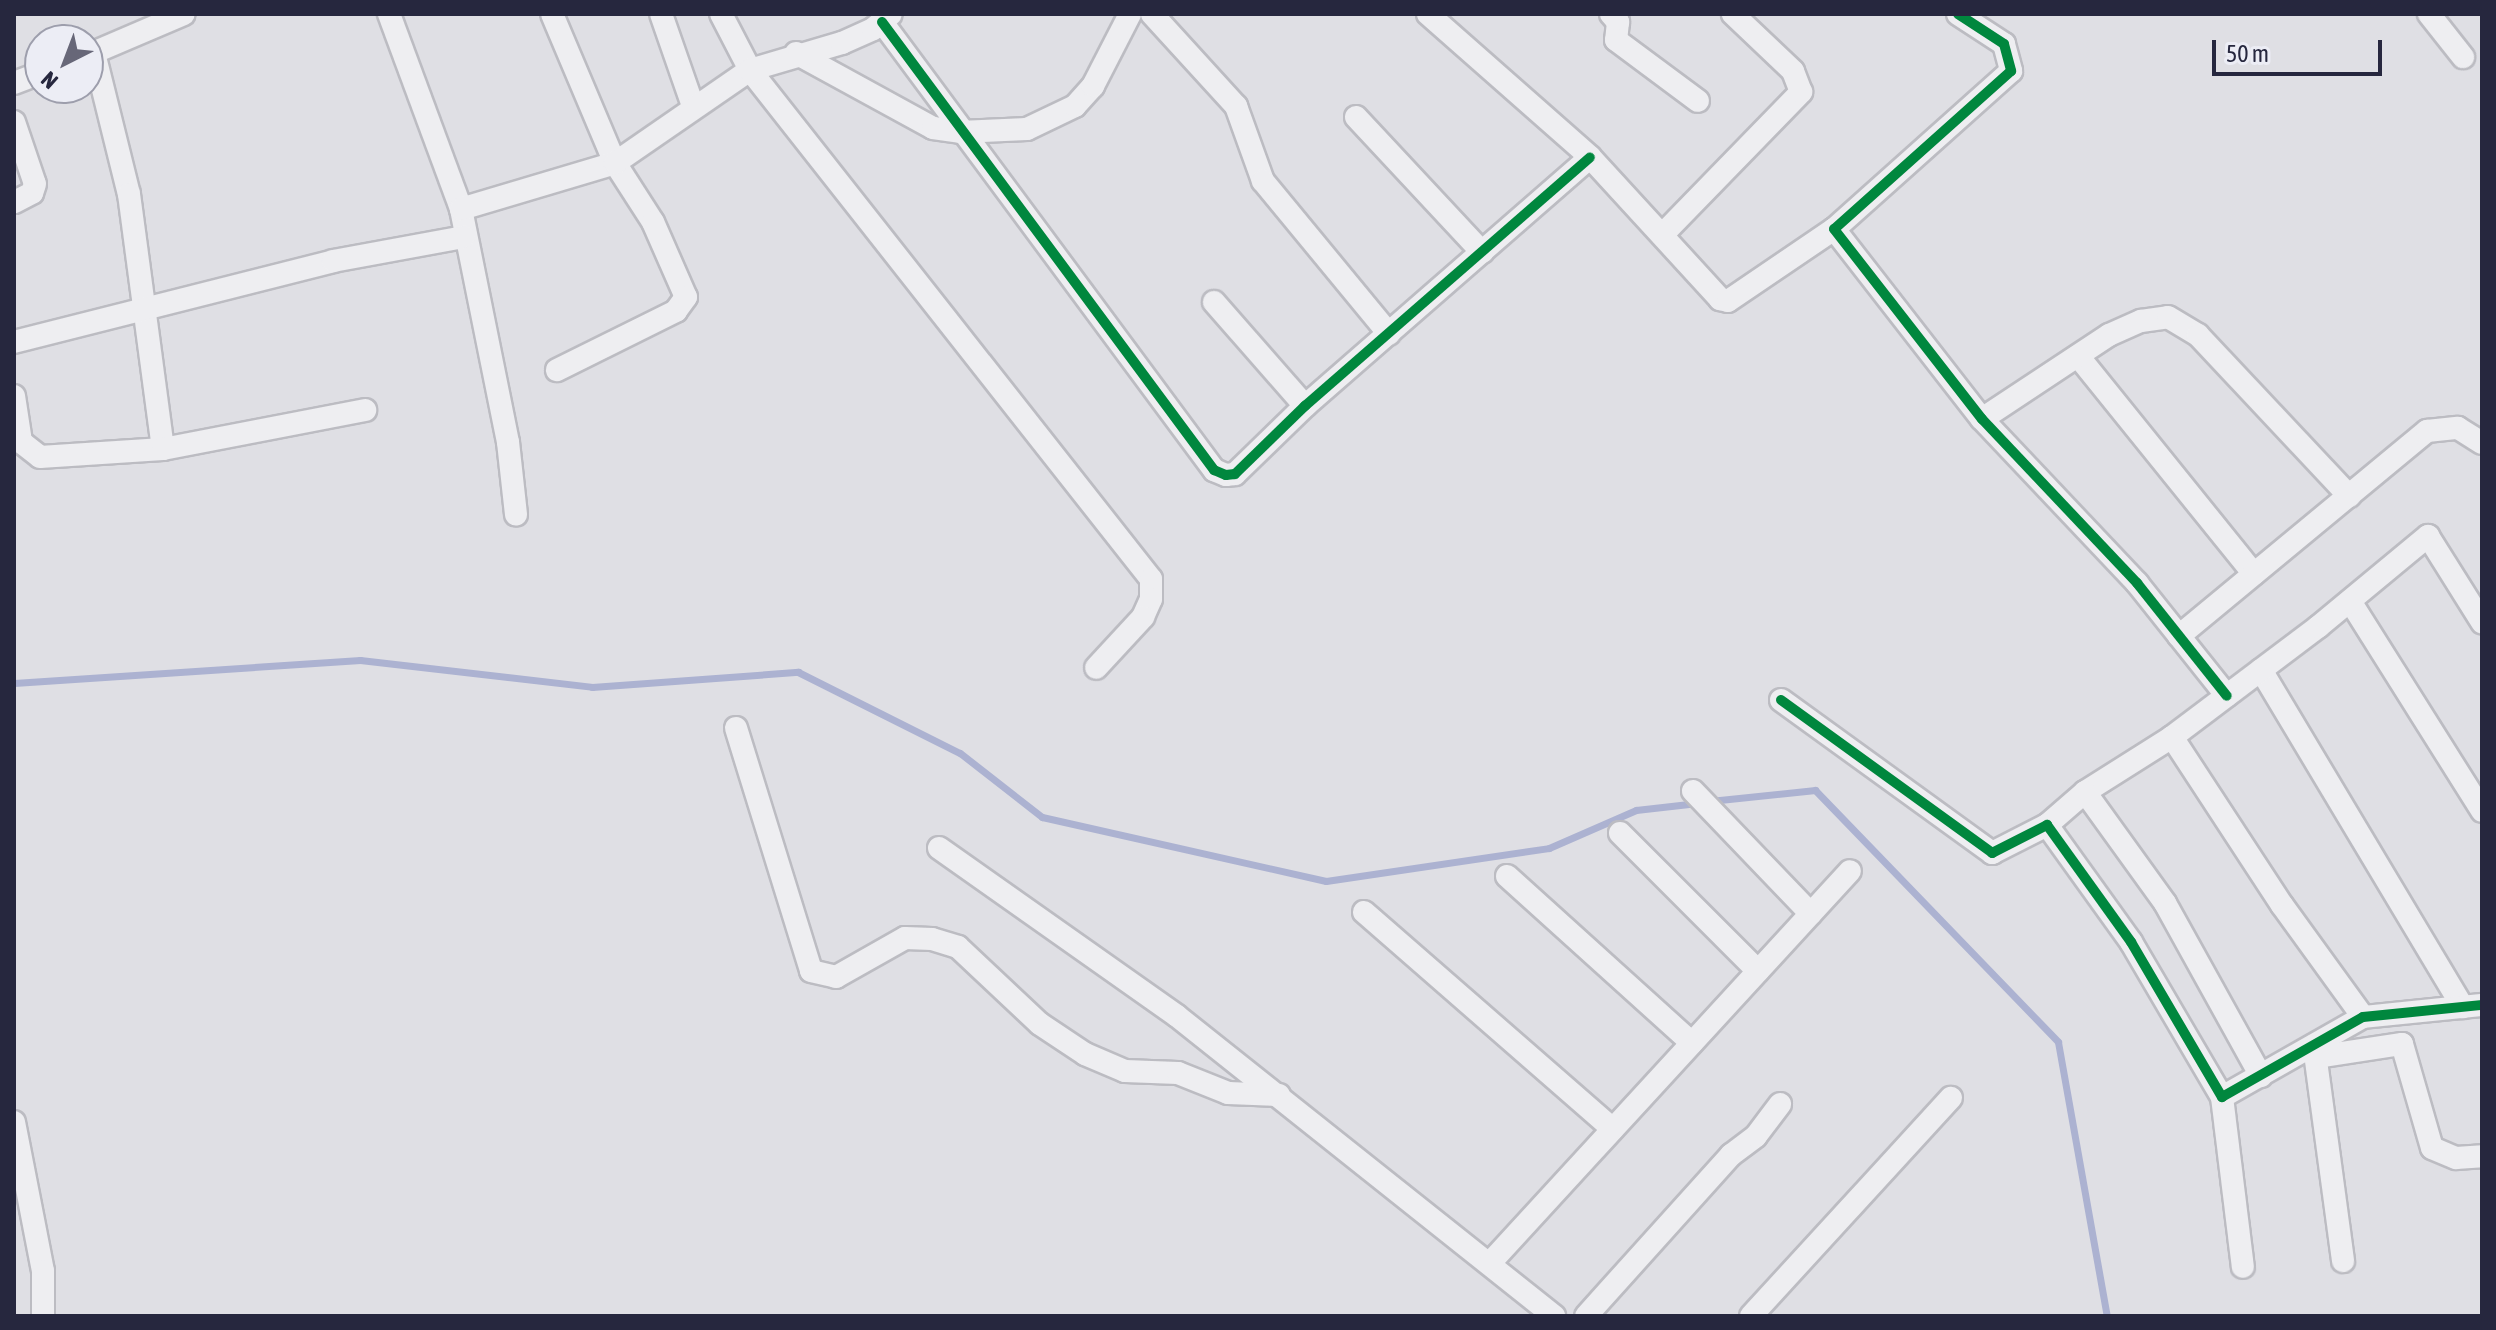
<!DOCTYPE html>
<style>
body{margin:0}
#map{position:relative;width:2496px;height:1330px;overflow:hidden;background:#dfdfe4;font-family:"Asap Condensed",sans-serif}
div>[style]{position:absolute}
.stream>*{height:7px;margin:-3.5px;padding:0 3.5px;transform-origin:3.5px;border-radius:3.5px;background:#acb2d1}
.roads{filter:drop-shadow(2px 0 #bcbcc2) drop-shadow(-2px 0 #bcbcc2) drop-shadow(0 2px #bcbcc2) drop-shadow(0 -2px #bcbcc2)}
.street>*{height:22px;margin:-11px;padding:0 11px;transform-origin:11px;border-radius:11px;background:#eeeef1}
.cycleway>*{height:10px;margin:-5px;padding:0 5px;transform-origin:5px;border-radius:5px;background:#00873e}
span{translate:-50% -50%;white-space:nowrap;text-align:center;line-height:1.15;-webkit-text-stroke:6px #ecedf5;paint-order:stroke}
.frame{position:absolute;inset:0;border:16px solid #26273e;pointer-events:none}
.north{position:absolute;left:24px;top:24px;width:80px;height:80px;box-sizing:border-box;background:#ecedf5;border:2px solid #9d9eac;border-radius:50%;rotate:222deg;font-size:22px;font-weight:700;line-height:32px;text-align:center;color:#26273e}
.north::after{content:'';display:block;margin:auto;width:28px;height:36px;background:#676778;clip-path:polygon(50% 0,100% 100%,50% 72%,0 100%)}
.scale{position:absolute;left:2212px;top:40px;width:170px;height:36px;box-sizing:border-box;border:4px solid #26273e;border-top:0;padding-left:10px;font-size:24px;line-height:28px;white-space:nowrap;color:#26273e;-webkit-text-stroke:6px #ecedf5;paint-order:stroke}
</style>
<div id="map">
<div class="stream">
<i style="left:14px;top:683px;width:347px;rotate:-3.8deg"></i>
<i style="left:360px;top:660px;width:234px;rotate:6.6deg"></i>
<i style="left:592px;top:687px;width:207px;rotate:-4.2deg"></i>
<i style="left:798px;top:672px;width:181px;rotate:26.6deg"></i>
<i style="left:960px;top:753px;width:104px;rotate:38deg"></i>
<i style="left:1042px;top:817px;width:291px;rotate:12.7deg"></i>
<i style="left:1326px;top:881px;width:225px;rotate:-8.4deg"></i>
<i style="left:1549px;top:848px;width:95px;rotate:-23.6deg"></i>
<i style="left:1636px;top:810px;width:62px;rotate:-6.4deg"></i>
<i style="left:1710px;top:801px;width:106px;rotate:-6deg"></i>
<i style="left:1815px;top:790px;width:350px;rotate:46deg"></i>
<i style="left:2058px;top:1042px;width:278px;rotate:79.9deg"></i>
</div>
<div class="roads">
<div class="street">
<i style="left:389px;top:14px;width:208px;rotate:69.7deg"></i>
<i style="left:461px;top:209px;width:238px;rotate:78.6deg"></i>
<i style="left:508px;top:442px;width:73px;rotate:83.7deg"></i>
<i style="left:552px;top:14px;width:162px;rotate:67.1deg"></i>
<i style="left:615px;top:163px;width:70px;rotate:57.2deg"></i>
<i style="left:653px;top:222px;width:82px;rotate:66.3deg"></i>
<i style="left:686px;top:297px;width:17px;rotate:126deg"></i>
<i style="left:676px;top:311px;width:133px;rotate:153.6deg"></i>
<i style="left:661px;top:14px;width:97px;rotate:70.8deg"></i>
<i style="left:721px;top:14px;width:63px;rotate:62.6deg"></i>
<i style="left:750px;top:70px;width:648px;rotate:51.77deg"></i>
<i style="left:1151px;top:579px;width:20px;rotate:90deg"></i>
<i style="left:1151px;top:599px;width:20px;rotate:114deg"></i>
<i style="left:1143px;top:617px;width:69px;rotate:132.7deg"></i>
<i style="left:1152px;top:14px;width:125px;rotate:47.6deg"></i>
<i style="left:1236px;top:106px;width:80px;rotate:70.2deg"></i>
<i style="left:1263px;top:181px;width:198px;rotate:50.5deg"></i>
<i style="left:1428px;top:14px;width:216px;rotate:41.4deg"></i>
<i style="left:1590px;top:157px;width:193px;rotate:47.5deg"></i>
<i style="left:1720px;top:299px;width:8px;rotate:14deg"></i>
<i style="left:1728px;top:301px;width:128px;rotate:-34.2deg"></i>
<i style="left:1611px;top:14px;width:11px;rotate:49deg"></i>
<i style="left:1618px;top:22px;width:18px;rotate:96deg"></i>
<i style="left:1616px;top:40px;width:102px;rotate:36.6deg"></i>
<i style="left:1958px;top:14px;width:55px;rotate:33.1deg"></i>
<i style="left:2004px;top:44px;width:28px;rotate:75deg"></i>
<i style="left:2011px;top:71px;width:237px;rotate:138.2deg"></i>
<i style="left:1834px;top:229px;width:241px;rotate:52.1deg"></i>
<i style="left:1982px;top:419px;width:226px;rotate:46.6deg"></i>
<i style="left:2137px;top:583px;width:144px;rotate:51.5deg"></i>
<i style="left:2429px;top:14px;width:55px;rotate:51.7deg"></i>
<i style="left:882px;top:22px;width:558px;rotate:53.46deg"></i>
<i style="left:1214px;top:470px;width:13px;rotate:23deg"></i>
<i style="left:1226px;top:475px;width:9px;rotate:-6deg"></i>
<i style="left:1235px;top:474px;width:98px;rotate:-44.2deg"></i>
<i style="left:1305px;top:406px;width:378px;rotate:-41.1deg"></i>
<i style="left:94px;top:53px;width:145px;rotate:76.1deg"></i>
<i style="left:129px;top:194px;width:257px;rotate:82.4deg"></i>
<i style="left:796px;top:53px;width:156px;rotate:28.7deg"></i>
<i style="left:933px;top:128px;width:27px;rotate:8deg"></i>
<i style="left:960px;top:132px;width:67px;rotate:-2.6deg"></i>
<i style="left:1027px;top:129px;width:53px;rotate:-25.6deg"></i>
<i style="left:1075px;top:106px;width:27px;rotate:-48deg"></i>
<i style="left:1093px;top:86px;width:81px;rotate:-62.8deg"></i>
<i style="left:88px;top:55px;width:104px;rotate:-23.1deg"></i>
<i style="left:14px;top:83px;width:28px;rotate:-21deg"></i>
<i style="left:1356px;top:117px;width:185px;rotate:47deg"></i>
<i style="left:14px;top:122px;width:65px;rotate:71.3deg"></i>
<i style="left:35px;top:184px;width:9px;rotate:108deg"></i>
<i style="left:32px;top:193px;width:20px;rotate:153deg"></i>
<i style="left:461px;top:209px;width:161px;rotate:-16.6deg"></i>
<i style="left:615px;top:163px;width:164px;rotate:-34.6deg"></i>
<i style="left:750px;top:70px;width:96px;rotate:-16.4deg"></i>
<i style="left:842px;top:43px;width:34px;rotate:-24deg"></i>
<i style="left:873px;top:29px;width:23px;rotate:-40deg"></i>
<i style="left:1664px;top:233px;width:197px;rotate:-45.8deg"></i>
<i style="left:1801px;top:92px;width:22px;rotate:-111deg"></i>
<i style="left:1793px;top:71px;width:83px;rotate:-136.5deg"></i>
<i style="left:1214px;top:302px;width:138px;rotate:48.8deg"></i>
<i style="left:14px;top:342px;width:329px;rotate:-14.2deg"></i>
<i style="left:333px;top:261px;width:133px;rotate:-10.4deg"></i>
<i style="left:2078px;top:356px;width:280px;rotate:51.1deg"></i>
<i style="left:14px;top:396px;width:47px;rotate:81.3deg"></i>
<i style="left:21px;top:442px;width:24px;rotate:38deg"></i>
<i style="left:40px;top:457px;width:123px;rotate:-3.7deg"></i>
<i style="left:163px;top:449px;width:206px;rotate:-10.9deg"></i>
<i style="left:1982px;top:419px;width:152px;rotate:-33.5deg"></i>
<i style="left:2109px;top:335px;width:35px;rotate:-24deg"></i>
<i style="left:2141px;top:321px;width:27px;rotate:-8deg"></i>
<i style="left:2168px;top:317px;width:35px;rotate:31deg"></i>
<i style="left:2198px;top:335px;width:221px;rotate:46.8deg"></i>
<i style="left:2350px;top:601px;width:248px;rotate:57.8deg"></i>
<i style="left:2179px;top:636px;width:322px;rotate:-39.6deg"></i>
<i style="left:2427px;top:431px;width:31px;rotate:-6deg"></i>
<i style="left:2458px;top:428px;width:28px;rotate:32deg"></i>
<i style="left:2261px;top:670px;width:393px;rotate:59.1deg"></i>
<i style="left:1781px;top:700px;width:261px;rotate:35.9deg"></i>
<i style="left:1992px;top:853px;width:62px;rotate:-27deg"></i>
<i style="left:2047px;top:825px;width:144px;rotate:54.3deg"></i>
<i style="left:2131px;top:942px;width:180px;rotate:59.6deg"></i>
<i style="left:2222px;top:1097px;width:162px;rotate:-29.6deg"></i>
<i style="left:2363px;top:1017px;width:120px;rotate:-5.8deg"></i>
<i style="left:736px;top:728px;width:254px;rotate:72.8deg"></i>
<i style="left:811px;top:971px;width:26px;rotate:13deg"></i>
<i style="left:836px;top:977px;width:79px;rotate:-29.5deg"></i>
<i style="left:905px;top:938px;width:27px;rotate:2deg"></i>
<i style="left:932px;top:939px;width:27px;rotate:17deg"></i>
<i style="left:958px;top:947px;width:112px;rotate:43.2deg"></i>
<i style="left:1040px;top:1024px;width:54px;rotate:33.7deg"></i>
<i style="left:1085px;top:1054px;width:43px;rotate:23deg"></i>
<i style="left:1125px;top:1071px;width:53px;rotate:2.2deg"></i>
<i style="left:1178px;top:1073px;width:54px;rotate:21.8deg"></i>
<i style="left:1228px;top:1093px;width:51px;rotate:2.2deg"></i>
<i style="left:2172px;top:737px;width:183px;rotate:-37deg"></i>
<i style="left:2318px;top:627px;width:143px;rotate:-39.6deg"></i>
<i style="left:2428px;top:536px;width:102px;rotate:57.9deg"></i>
<i style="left:1693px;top:791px;width:170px;rotate:46.2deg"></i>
<i style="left:2085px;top:792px;width:103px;rotate:-32.3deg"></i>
<i style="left:2172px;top:737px;width:201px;rotate:56.8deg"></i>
<i style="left:2282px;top:905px;width:138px;rotate:54.1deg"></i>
<i style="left:2047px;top:825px;width:50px;rotate:-41deg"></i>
<i style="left:2085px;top:792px;width:137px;rotate:54.2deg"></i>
<i style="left:2165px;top:903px;width:198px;rotate:61deg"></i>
<i style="left:1620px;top:833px;width:195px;rotate:45deg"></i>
<i style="left:939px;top:848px;width:291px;rotate:35.2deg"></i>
<i style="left:1177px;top:1016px;width:482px;rotate:38.5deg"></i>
<i style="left:1507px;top:876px;width:249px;rotate:42.1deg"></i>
<i style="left:1364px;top:912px;width:330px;rotate:41.1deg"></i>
<i style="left:2314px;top:1046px;width:217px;rotate:82.3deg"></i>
<i style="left:2316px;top:1057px;width:87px;rotate:-8.6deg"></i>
<i style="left:2402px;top:1044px;width:108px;rotate:73.9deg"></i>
<i style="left:2432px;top:1148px;width:26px;rotate:23deg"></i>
<i style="left:2456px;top:1158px;width:26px;rotate:-4deg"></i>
<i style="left:2222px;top:1097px;width:171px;rotate:83deg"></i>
<i style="left:14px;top:1122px;width:152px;rotate:79deg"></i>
<i style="left:43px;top:1271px;width:45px;rotate:90deg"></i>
<i style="left:1490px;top:1263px;width:532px;rotate:-47.44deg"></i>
<i style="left:1586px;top:1316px;width:217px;rotate:-48deg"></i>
<i style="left:1731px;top:1155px;width:31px;rotate:-37deg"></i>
<i style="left:1756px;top:1136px;width:40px;rotate:-53deg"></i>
<i style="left:1751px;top:1316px;width:296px;rotate:-47.5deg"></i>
</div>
</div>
<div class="cycleway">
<i style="left:1958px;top:14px;width:55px;rotate:33.1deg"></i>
<i style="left:2004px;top:44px;width:28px;rotate:75deg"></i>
<i style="left:2011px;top:71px;width:237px;rotate:138.2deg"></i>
<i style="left:1834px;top:229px;width:241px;rotate:52.1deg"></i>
<i style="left:1982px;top:419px;width:226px;rotate:46.6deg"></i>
<i style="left:2137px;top:583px;width:144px;rotate:51.5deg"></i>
<i style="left:882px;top:22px;width:558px;rotate:53.46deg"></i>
<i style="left:1214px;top:470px;width:13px;rotate:23deg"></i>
<i style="left:1226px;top:475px;width:9px;rotate:-6deg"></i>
<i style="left:1235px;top:474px;width:98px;rotate:-44.2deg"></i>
<i style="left:1305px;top:406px;width:378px;rotate:-41.1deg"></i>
<i style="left:1781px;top:700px;width:261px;rotate:35.9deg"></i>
<i style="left:1992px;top:853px;width:62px;rotate:-27deg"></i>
<i style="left:2047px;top:825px;width:144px;rotate:54.3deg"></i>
<i style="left:2131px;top:942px;width:180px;rotate:59.6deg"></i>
<i style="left:2222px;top:1097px;width:162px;rotate:-29.6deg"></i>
<i style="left:2363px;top:1017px;width:120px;rotate:-5.8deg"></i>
</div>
<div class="frame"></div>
<div class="north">N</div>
<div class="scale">50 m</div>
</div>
